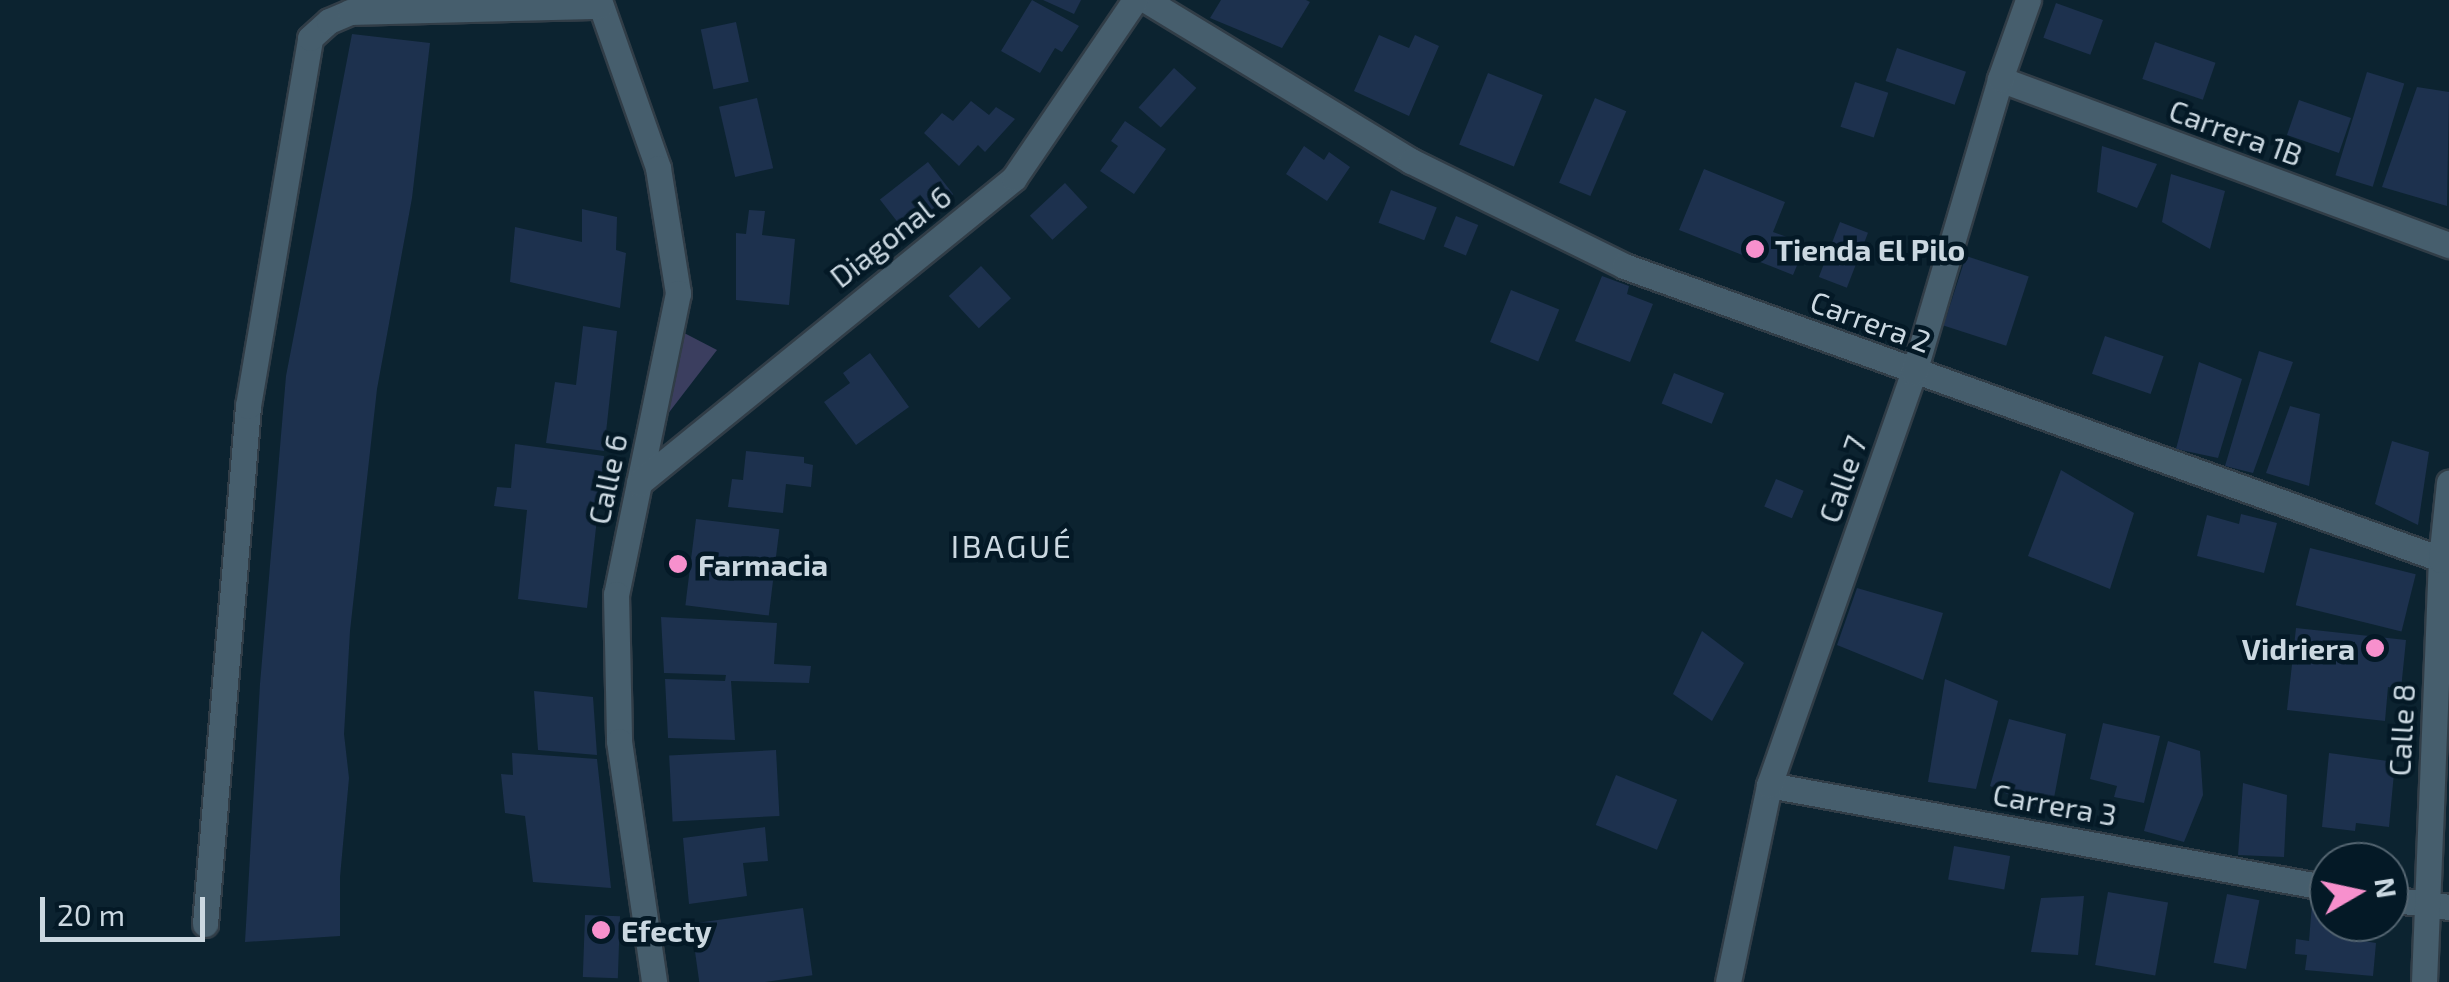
<!DOCTYPE html>
<meta charset="utf-8">
<style>
body{margin:0}
#map{position:relative;width:2449px;height:982px;overflow:hidden;background:#0c2330;font-family:"Exo 2",sans-serif}
div>[style]{position:absolute}
.green>*{inset:0;background:#3b3e5f}
.building>*{inset:0;background:#1d314e;transform-origin:0 0}
.roads{filter:drop-shadow(2px 0 #313d47) drop-shadow(-2px 0 #313d47) drop-shadow(0 2px #313d47) drop-shadow(0 -2px #313d47)}
.street>*{height:25px;margin:-12.5px;padding:0 12.5px;transform-origin:12.5px;border-radius:12.5px;background:#465e6d}
.dots>*{width:28px;height:28px;translate:-50% -50%;box-sizing:border-box;border:5px solid #041926;border-radius:50%}
span{translate:-50% -50%;white-space:nowrap;text-align:center;line-height:1.15;-webkit-text-stroke:9px #041926;paint-order:stroke}
.street-label{font-size:30px;color:#cbd8e1}
.poi-label{font-size:30px;color:#cbd8e1;font-weight:700}
.left{translate:0 -50%;text-align:left}
.right{translate:-100% -50%;text-align:right}
.neighbourhood-label{font-size:32px;color:#cbd8e1;letter-spacing:2.5px}
.north{position:absolute;left:2309px;top:842px;width:100px;height:100px;box-sizing:border-box;background:#041926;border:2px solid #546571;border-radius:50%;rotate:81deg;font-size:28px;font-weight:700;line-height:40px;text-align:center;color:#cbd8e1}
.north::after{content:'';display:block;margin:auto;width:35px;height:45px;background:#f790cd;clip-path:polygon(50% 0,100% 100%,50% 72%,0 100%)}
.scale{position:absolute;left:40px;top:897px;width:165px;height:45px;box-sizing:border-box;border:5px solid #cbd8e1;border-top:0;padding-left:12px;font-size:30px;line-height:35px;white-space:nowrap;color:#cbd8e1;-webkit-text-stroke:8px #041926;paint-order:stroke}
</style>
<div id="map">
<div class="green">
<i style="clip-path:polygon(663px 322px,717px 350px,657px 428px)"></i>
</div>
<div class="building">
<i style="clip-path:polygon(1032px 0,1079px 26px,1062px 52px,1055px 48px,1040px 73px,1001px 51px)"></i>
<i style="clip-path:polygon(1043px 0,1081px 0,1074px 14px)"></i>
<i style="clip-path:polygon(1221px 0,1306px 0,1310px 2px,1282px 48px,1210px 18px)"></i>
<i style="left:2056px;top:3px;width:50px;height:37px;rotate:20deg"></i>
<i style="left:736px;top:22px;width:61px;height:36px;rotate:78deg"></i>
<i style="clip-path:polygon(352px 34px,430px 43px,412px 198px,377px 389px,350px 631px,344px 734px,349px 778px,340px 877px,340px 936px,245px 942px,260px 684px,286px 376px)"></i>
<i style="clip-path:polygon(1379px 35px,1409px 48px,1415px 35px,1439px 46px,1409px 116px,1354px 91px)"></i>
<i style="left:2155px;top:42px;width:64px;height:39px;rotate:19deg"></i>
<i style="left:1897px;top:48px;width:73px;height:35px;rotate:19deg"></i>
<i style="left:1174px;top:68px;width:30px;height:53px;rotate:42deg"></i>
<i style="left:2367px;top:72px;width:39px;height:108px;rotate:17deg"></i>
<i style="left:1488px;top:73px;width:59px;height:77px;rotate:22deg"></i>
<i style="left:1855px;top:82px;width:35px;height:47px;rotate:18deg"></i>
<i style="clip-path:polygon(2417px 87px,2449px 92px,2447px 206px,2382px 187px)"></i>
<i style="left:757px;top:98px;width:72px;height:39px;rotate:77deg"></i>
<i style="left:1595px;top:98px;width:34px;height:92px;rotate:23deg"></i>
<i style="left:2299px;top:100px;width:55px;height:37px;rotate:19deg"></i>
<i style="clip-path:polygon(971px 101px,989px 115px,996px 107px,1015px 119px,985px 152px,978px 145px,959px 166px,924px 133px,942px 113px,953px 121px)"></i>
<i style="clip-path:polygon(1125px 121px,1166px 149px,1134px 194px,1100px 171px,1118px 146px,1111px 141px)"></i>
<i style="clip-path:polygon(1304px 146px,1324px 160px,1329px 152px,1350px 167px,1327px 201px,1286px 174px)"></i>
<i style="clip-path:polygon(2102px 146px,2157px 164px,2137px 208px,2097px 192px)"></i>
<i style="left:928px;top:162px;width:41px;height:61px;rotate:52deg"></i>
<i style="clip-path:polygon(1704px 169px,1785px 202px,1773px 232px,1806px 244px,1793px 275px,1679px 230px)"></i>
<i style="clip-path:polygon(2171px 174px,2225px 191px,2210px 249px,2162px 222px)"></i>
<i style="left:1065px;top:183px;width:33px;height:48px;rotate:47deg"></i>
<i style="left:1391px;top:190px;width:49px;height:35px;rotate:21deg"></i>
<i style="clip-path:polygon(582px 209px,617px 217px,616px 250px,626px 253px,620px 308px,510px 282px,515px 227px,582px 242px)"></i>
<i style="clip-path:polygon(749px 210px,765px 211px,762px 235px,795px 239px,789px 305px,736px 300px,736px 233px,746px 234px)"></i>
<i style="left:1456px;top:216px;width:24px;height:33px;rotate:22deg"></i>
<i style="left:1840px;top:222px;width:30px;height:59px;rotate:21deg"></i>
<i style="left:1966px;top:256px;width:66px;height:73px;rotate:18deg"></i>
<i style="left:981px;top:266px;width:44px;height:44px;rotate:47deg"></i>
<i style="clip-path:polygon(1602px 276px,1629px 286px,1627px 294px,1653px 304px,1630px 362px,1575px 341px)"></i>
<i style="left:1511px;top:290px;width:52px;height:56px;rotate:22deg"></i>
<i style="clip-path:polygon(583px 326px,617px 331px,604px 451px,546px 443px,555px 382px,576px 385px)"></i>
<i style="left:2105px;top:336px;width:62px;height:40px;rotate:19deg"></i>
<i style="clip-path:polygon(2259px 351px,2293px 362px,2253px 473px,2225px 466px)"></i>
<i style="clip-path:polygon(870px 353px,909px 407px,856px 445px,824px 402px,850px 383px,843px 373px)"></i>
<i style="clip-path:polygon(2199px 362px,2242px 379px,2218px 458px,2176px 449px)"></i>
<i style="left:1674px;top:373px;width:54px;height:33px;rotate:22deg"></i>
<i style="clip-path:polygon(2290px 406px,2320px 414px,2309px 486px,2266px 473px)"></i>
<i style="clip-path:polygon(2392px 441px,2429px 452px,2418px 525px,2375px 504px)"></i>
<i style="clip-path:polygon(515px 444px,604px 456px,587px 608px,518px 599px,527px 510px,494px 506px,497px 487px,511px 488px)"></i>
<i style="clip-path:polygon(746px 451px,804px 457px,804px 463px,813px 465px,811px 487px,786px 484px,783px 513px,728px 507px,732px 479px,743px 480px)"></i>
<i style="clip-path:polygon(2061px 470px,2134px 513px,2110px 589px,2028px 556px)"></i>
<i style="left:1776px;top:479px;width:30px;height:30px;rotate:23deg"></i>
<i style="clip-path:polygon(2241px 514px,2277px 523px,2264px 573px,2197px 556px,2207px 515px,2239px 524px)"></i>
<i style="left:696px;top:519px;width:84px;height:87px;rotate:7deg"></i>
<i style="left:2310px;top:548px;width:109px;height:59px;rotate:14deg"></i>
<i style="clip-path:polygon(1857px 588px,1943px 613px,1923px 680px,1837px 645px)"></i>
<i style="clip-path:polygon(661px 617px,777px 623px,774px 664px,811px 666px,809px 683px,731px 681px,735px 740px,668px 738px,665px 679px,725px 681px,726px 675px,664px 673px)"></i>
<i style="clip-path:polygon(2296px 628px,2406px 640px,2401px 689px,2388px 687px,2385px 721px,2287px 710px)"></i>
<i style="clip-path:polygon(1702px 631px,1744px 663px,1712px 721px,1673px 694px)"></i>
<i style="clip-path:polygon(1945px 679px,1998px 701px,1976px 789px,1928px 782px)"></i>
<i style="clip-path:polygon(534px 691px,593px 697px,597px 755px,538px 750px)"></i>
<i style="clip-path:polygon(2009px 719px,2066px 734px,2051px 814px,1990px 786px)"></i>
<i style="clip-path:polygon(2103px 723px,2160px 736px,2144px 803px,2114px 797px,2117px 786px,2090px 779px)"></i>
<i style="clip-path:polygon(2168px 741px,2200px 751px,2203px 795px,2184px 842px,2144px 831px)"></i>
<i style="left:776px;top:750px;width:66px;height:107px;rotate:87deg"></i>
<i style="clip-path:polygon(512px 753px,597px 759px,611px 888px,533px 882px,525px 816px,505px 813px,501px 774px,513px 775px)"></i>
<i style="clip-path:polygon(2329px 753px,2395px 762px,2389px 827px,2356px 823px,2355px 831px,2322px 827px)"></i>
<i style="left:1616px;top:775px;width:66px;height:54px;rotate:22deg"></i>
<i style="clip-path:polygon(2243px 783px,2287px 795px,2284px 857px,2238px 855px)"></i>
<i style="clip-path:polygon(765px 827px,768px 861px,743px 863px,747px 896px,689px 904px,683px 838px)"></i>
<i style="left:1954px;top:846px;width:57px;height:34px;rotate:10deg"></i>
<i style="left:2108px;top:892px;width:61px;height:74px;rotate:10deg"></i>
<i style="left:2227px;top:894px;width:33px;height:70px;rotate:11deg"></i>
<i style="clip-path:polygon(2084px 896px,2078px 955px,2031px 952px,2041px 898px)"></i>
<i style="clip-path:polygon(2312px 904px,2329px 906px,2329px 922px,2366px 922px,2364px 941px,2376px 943px,2373px 976px,2305px 970px,2307px 955px,2295px 954px,2296px 939px,2309px 941px)"></i>
<i style="left:803px;top:908px;width:68px;height:113px;rotate:82deg"></i>
<i style="left:585px;top:915px;width:35px;height:62px;rotate:2deg"></i>
</div>
<div class="roads">
<div class="street">
<i style="left:599px;top:0;width:178px;rotate:70.6deg"></i>
<i style="left:658px;top:168px;width:127px;rotate:80.9deg"></i>
<i style="left:678px;top:293px;width:307px;rotate:101.6deg"></i>
<i style="left:616px;top:594px;width:147px;rotate:88.8deg"></i>
<i style="left:619px;top:741px;width:244px;rotate:81.7deg"></i>
<i style="left:1146px;top:0;width:310px;rotate:31.3deg"></i>
<i style="left:1411px;top:161px;width:237px;rotate:26.2deg"></i>
<i style="left:1624px;top:266px;width:876px;rotate:19.74deg"></i>
<i style="left:2000px;top:79px;width:479px;rotate:20.3deg"></i>
<i style="left:639px;top:483px;width:483px;rotate:-39.1deg"></i>
<i style="left:1014px;top:178px;width:215px;rotate:-55.8deg"></i>
<i style="left:1769px;top:785px;width:569px;rotate:10.42deg"></i>
<i style="left:2389px;top:899px;width:61px;rotate:7.6deg"></i>
<i style="left:205px;top:924px;width:520px;rotate:-85.25deg"></i>
<i style="left:248px;top:406px;width:373px;rotate:-80.4deg"></i>
<i style="left:310px;top:38px;width:25px;rotate:-42deg"></i>
<i style="left:329px;top:21px;width:23px;rotate:-23deg"></i>
<i style="left:350px;top:12px;width:250px;rotate:-1.4deg"></i>
<i style="left:1728px;top:982px;width:201px;rotate:-78.2deg"></i>
<i style="left:1769px;top:785px;width:438px;rotate:-70.7deg"></i>
<i style="left:1914px;top:372px;width:305px;rotate:-73.6deg"></i>
<i style="left:2000px;top:79px;width:84px;rotate:-70.5deg"></i>
<i style="left:2424px;top:982px;width:422px;rotate:-87.7deg"></i>
<i style="left:2441px;top:560px;width:78px;rotate:-84.1deg"></i>
</div>
</div>
<div class="dots">
<i style="left:1755px;top:249px;background:#f790cd"></i>
<i style="left:678px;top:564px;background:#f790cd"></i>
<i style="left:2375px;top:648px;background:#f790cd"></i>
<i style="left:601px;top:930px;background:#f790cd"></i>
</div>
<div class="street-label">
<span style="left:2236px;top:132px;rotate:20deg">Carrera 1B</span>
<span style="left:890px;top:236px;rotate:-38deg">Diagonal 6</span>
<span style="left:1871px;top:321px;rotate:20deg">Carrera 2</span>
<span style="left:607px;top:479px;rotate:-78deg">Calle 6</span>
<span style="left:1842px;top:479px;rotate:-71deg">Calle 7</span>
<span style="left:2401px;top:730px;rotate:-87deg">Calle 8</span>
<span style="left:2055px;top:804px;rotate:10deg">Carrera 3</span>
</div>
<div class="poi-label">
<span class="left" style="left:1775px;top:249px">Tienda El Pilo</span>
<span class="left" style="left:698px;top:564px">Farmacia</span>
<span class="right" style="left:2355px;top:648px">Vidriera</span>
<span class="left" style="left:621px;top:930px">Efecty</span>
</div>
<div class="neighbourhood-label">
<span style="left:1012px;top:545px">IBAGUÉ</span>
</div>
<div class="north">N</div>
<div class="scale">20 m</div>
</div>
